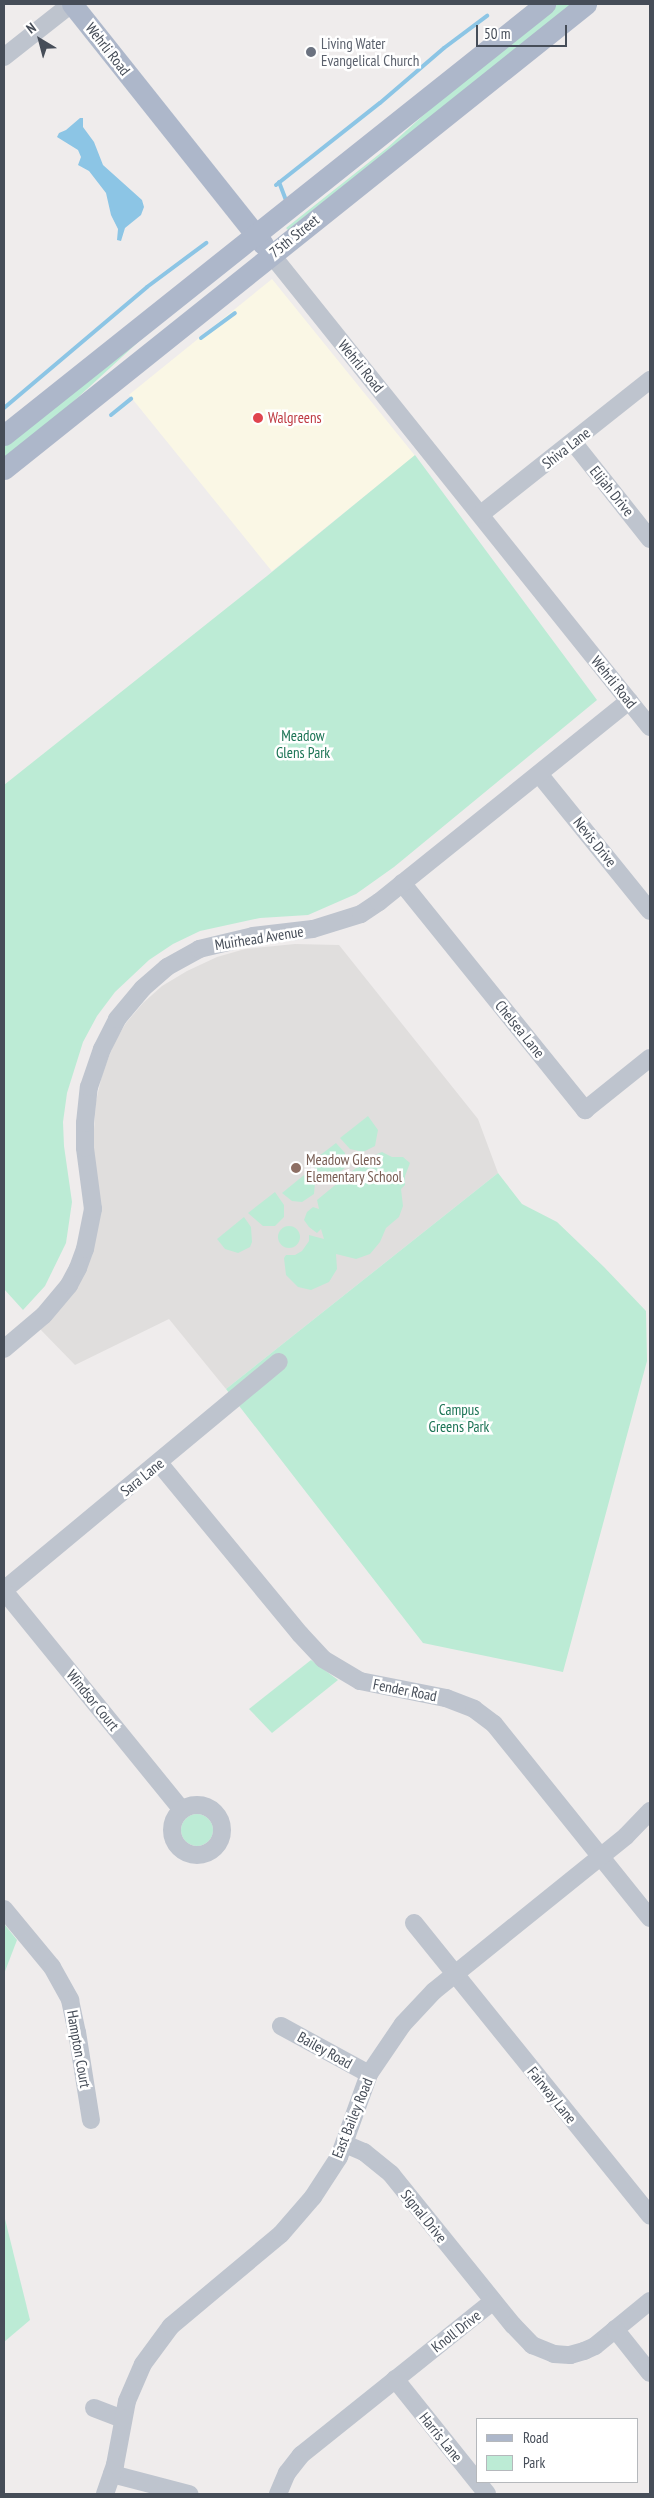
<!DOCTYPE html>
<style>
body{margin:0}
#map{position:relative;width:654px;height:2498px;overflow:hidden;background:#efecec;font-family:"PT Sans Narrow",sans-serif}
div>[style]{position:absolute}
.commercial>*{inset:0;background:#faf7e5;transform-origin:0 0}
.education>*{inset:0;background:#e0dedd}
.green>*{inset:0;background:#bcebd5}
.round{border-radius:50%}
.water>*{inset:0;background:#8cc5e5}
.stream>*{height:4px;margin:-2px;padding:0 2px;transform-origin:2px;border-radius:2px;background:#8cc5e5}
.minor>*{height:18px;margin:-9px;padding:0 9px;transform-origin:9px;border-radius:9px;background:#bec4ce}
.minor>.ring{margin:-9px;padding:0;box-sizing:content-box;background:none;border:18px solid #bec4ce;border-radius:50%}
.major>*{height:21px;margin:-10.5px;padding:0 10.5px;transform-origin:10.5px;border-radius:10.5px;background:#adb7ca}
.dots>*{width:14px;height:14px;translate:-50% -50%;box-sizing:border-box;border:2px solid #fff;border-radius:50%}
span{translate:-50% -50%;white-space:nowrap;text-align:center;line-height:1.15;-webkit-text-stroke:5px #fff;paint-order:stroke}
.worship-label{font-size:15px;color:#5b616d}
.left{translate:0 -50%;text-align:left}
.street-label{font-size:15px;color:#464d58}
.health-label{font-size:15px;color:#be3a42}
.park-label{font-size:15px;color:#1c7455}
.education-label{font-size:15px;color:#785e54}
.frame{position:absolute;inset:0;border:5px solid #464d58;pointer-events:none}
.legend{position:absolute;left:476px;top:2418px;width:162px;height:65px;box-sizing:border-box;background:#fff;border:1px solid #b5b8bc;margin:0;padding:6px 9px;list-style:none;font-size:15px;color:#464d58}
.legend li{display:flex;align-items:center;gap:10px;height:25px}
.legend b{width:25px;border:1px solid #b5b8bc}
.north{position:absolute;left:15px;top:15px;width:50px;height:50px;-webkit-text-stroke:4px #fff;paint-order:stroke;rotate:323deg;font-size:14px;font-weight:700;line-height:20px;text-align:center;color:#464d58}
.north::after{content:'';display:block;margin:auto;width:18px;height:22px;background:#464d58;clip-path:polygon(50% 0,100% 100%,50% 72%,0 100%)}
.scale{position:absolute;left:476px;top:25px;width:91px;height:22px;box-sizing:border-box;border:2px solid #464d58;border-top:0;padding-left:6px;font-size:15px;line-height:18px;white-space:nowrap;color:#464d58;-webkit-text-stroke:4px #fff;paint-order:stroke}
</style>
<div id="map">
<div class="commercial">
<i style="left:272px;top:279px;width:227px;height:184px;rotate:51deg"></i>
</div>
<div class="education">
<i style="clip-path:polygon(295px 944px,339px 945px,478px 1119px,498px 1173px,226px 1389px,169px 1319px,75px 1365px,40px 1329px,100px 1207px,93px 1144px,96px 1101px,102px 1075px,114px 1043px,126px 1023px,143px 1003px,162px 986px,187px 971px,217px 957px,245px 949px)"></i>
</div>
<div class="green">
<i style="clip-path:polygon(558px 4px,573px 4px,288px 230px,286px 228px,387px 148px,468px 75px)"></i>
<i style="clip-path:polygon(236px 263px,147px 334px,62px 412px,4px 459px,4px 444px)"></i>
<i style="clip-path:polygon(415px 455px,597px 700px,394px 867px,356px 894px,308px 915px,260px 918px,200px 931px,173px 944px,149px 960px,115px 992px,97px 1016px,83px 1042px,67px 1093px,63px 1122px,64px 1146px,72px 1202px,66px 1243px,45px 1286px,23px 1310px,4px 1289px,4px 785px,267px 576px)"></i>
<i style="clip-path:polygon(368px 1116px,378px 1130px,375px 1146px,363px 1152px,350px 1149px,340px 1138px)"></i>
<i style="clip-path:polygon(336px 1143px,345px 1153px,346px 1167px,334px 1177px,322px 1176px,310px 1163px)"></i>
<i style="clip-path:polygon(382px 1152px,392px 1157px,403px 1157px,410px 1163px,405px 1176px,405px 1185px,401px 1189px,403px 1206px,399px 1217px,386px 1228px,380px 1242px,370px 1254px,356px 1259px,336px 1254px,337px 1269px,329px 1282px,311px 1290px,298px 1287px,286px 1275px,284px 1258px,286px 1255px,295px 1255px,302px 1251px,309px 1241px,309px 1235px,324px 1239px,321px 1229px,317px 1233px,309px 1227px,304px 1220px,307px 1212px,313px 1207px,319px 1209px,317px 1200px,367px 1159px,372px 1161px,377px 1154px)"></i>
<i style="clip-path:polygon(309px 1171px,315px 1183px,314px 1194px,302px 1202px,292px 1201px,282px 1193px)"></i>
<i style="clip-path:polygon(498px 1173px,522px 1204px,557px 1222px,604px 1267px,646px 1311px,647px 1361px,563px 1672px,423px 1643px,226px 1389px)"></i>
<i style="clip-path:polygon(275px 1192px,284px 1205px,284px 1217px,275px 1226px,263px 1226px,248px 1213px)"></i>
<i style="clip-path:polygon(244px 1217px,251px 1227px,252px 1242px,250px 1247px,238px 1253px,225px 1249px,217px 1239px)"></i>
<i class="round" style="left:278px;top:1226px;width:22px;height:22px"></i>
<i style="clip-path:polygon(311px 1660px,338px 1680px,272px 1733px,249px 1709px)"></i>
<i class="round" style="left:181px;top:1814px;width:32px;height:32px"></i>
<i style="clip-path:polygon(5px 1925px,17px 1940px,4px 1974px,4px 1929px)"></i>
<i style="clip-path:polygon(4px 2215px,30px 2320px,4px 2342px)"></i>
</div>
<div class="water">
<i style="clip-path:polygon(80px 118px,83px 118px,83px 127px,94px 142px,103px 165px,142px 200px,144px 207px,141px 215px,125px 228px,121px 241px,117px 240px,118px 229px,111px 215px,106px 193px,89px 171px,78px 165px,81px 157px,78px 150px,57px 137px,59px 133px,66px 130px)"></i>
</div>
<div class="stream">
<i style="left:279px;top:182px;width:19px;rotate:69deg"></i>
<i style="left:276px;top:185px;width:132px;rotate:-38.3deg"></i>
<i style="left:380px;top:103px;width:84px;rotate:-40.7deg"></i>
<i style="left:444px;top:48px;width:54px;rotate:-36.7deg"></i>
<i style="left:201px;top:338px;width:42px;rotate:-36.3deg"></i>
<i style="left:4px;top:408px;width:187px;rotate:-40.2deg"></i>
<i style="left:147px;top:287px;width:74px;rotate:-36.7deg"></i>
<i style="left:111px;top:415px;width:26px;rotate:-39deg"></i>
</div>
<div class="minor">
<i style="left:4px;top:57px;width:85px;rotate:-38.3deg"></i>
<i style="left:271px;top:254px;width:606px;rotate:51.3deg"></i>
<i style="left:573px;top:442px;width:124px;rotate:51.6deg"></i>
<i style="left:481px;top:514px;width:216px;rotate:-38.4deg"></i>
<i style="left:539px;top:774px;width:176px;rotate:51deg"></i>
<i style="left:402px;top:883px;width:292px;rotate:51.1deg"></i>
<i style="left:585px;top:1110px;width:83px;rotate:-38.7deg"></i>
<i style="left:4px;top:1349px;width:52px;rotate:-40.4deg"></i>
<i style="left:44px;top:1315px;width:39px;rotate:-50deg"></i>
<i style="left:69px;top:1285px;width:19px;rotate:-62deg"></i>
<i style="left:78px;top:1268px;width:20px;rotate:-70deg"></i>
<i style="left:85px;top:1249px;width:41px;rotate:-78.7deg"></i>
<i style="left:93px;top:1209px;width:62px;rotate:-97.5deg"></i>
<i style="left:85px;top:1148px;width:25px;rotate:-90deg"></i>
<i style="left:85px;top:1123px;width:36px;rotate:-84deg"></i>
<i style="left:89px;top:1087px;width:40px;rotate:-71.1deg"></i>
<i style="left:102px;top:1049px;width:34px;rotate:-63deg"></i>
<i style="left:117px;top:1019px;width:40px;rotate:-50deg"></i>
<i style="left:143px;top:988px;width:32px;rotate:-41deg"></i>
<i style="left:167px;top:967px;width:37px;rotate:-29deg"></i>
<i style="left:199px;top:949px;width:56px;rotate:-13.5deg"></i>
<i style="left:253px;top:936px;width:60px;rotate:-6.7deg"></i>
<i style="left:313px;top:929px;width:50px;rotate:-17.4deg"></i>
<i style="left:361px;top:914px;width:22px;rotate:-34deg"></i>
<i style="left:379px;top:902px;width:321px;rotate:-38.8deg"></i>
<i style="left:159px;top:1463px;width:222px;rotate:50.5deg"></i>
<i style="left:300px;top:1634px;width:34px;rotate:47deg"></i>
<i style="left:323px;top:1659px;width:43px;rotate:30.7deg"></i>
<i style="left:360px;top:1681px;width:88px;rotate:11.2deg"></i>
<i style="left:446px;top:1698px;width:30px;rotate:21deg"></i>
<i style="left:474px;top:1709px;width:25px;rotate:37deg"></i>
<i style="left:494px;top:1724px;width:249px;rotate:51.2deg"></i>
<i style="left:4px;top:1590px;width:357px;rotate:-39.7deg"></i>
<i style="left:4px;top:1591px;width:282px;rotate:50.9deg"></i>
<i class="ring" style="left:172px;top:1805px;width:32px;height:32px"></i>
<i style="left:4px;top:1909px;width:75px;rotate:50.4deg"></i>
<i style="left:52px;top:1967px;width:38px;rotate:61deg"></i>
<i style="left:70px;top:2000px;width:33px;rotate:78deg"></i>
<i style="left:77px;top:2032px;width:89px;rotate:81deg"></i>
<i style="left:414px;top:1923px;width:376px;rotate:51.1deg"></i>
<i style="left:281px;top:2026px;width:100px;rotate:28.6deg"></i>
<i style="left:345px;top:2144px;width:21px;rotate:23deg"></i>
<i style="left:364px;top:2152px;width:35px;rotate:39deg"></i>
<i style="left:391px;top:2174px;width:194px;rotate:51.1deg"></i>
<i style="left:513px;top:2325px;width:28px;rotate:46deg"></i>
<i style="left:532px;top:2345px;width:24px;rotate:22deg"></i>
<i style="left:554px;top:2354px;width:16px;rotate:4deg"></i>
<i style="left:570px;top:2355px;width:15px;rotate:-16deg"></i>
<i style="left:584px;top:2351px;width:12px;rotate:-24deg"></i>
<i style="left:595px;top:2346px;width:71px;rotate:-39.3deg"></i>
<i style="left:615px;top:2329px;width:56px;rotate:51.5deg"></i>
<i style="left:395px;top:2379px;width:147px;rotate:51.3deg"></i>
<i style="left:94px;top:2408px;width:30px;rotate:21deg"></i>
<i style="left:112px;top:2474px;width:80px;rotate:14.6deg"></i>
<i style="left:105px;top:2494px;width:31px;rotate:-71deg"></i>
<i style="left:115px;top:2465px;width:65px;rotate:-79.4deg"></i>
<i style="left:127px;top:2401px;width:40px;rotate:-66.6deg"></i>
<i style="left:143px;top:2364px;width:47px;rotate:-53.6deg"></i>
<i style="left:171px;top:2326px;width:143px;rotate:-39.9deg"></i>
<i style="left:281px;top:2234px;width:49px;rotate:-49.1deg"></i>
<i style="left:313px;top:2197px;width:48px;rotate:-57deg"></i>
<i style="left:339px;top:2157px;width:88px;rotate:-70.1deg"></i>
<i style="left:369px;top:2074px;width:60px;rotate:-55.8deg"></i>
<i style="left:403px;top:2024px;width:45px;rotate:-46.8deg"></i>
<i style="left:434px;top:1991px;width:247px;rotate:-38.9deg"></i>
<i style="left:626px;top:1836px;width:35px;rotate:-46deg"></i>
<i style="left:278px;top:2494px;width:23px;rotate:-67deg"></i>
<i style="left:287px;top:2473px;width:23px;rotate:-52deg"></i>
<i style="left:301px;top:2455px;width:246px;rotate:-38.7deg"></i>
</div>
<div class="major">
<i style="left:72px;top:4px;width:307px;rotate:51.5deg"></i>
<i style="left:4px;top:435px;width:692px;rotate:-38.54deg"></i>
<i style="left:4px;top:469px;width:745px;rotate:-38.62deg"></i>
</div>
<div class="dots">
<i style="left:311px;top:52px;background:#6b7280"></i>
<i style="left:258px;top:418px;background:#e0444e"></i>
<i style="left:296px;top:1168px;background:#8d6e63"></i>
</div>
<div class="worship-label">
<span class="left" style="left:321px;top:52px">Living Water<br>Evangelical Church</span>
</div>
<div class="street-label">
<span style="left:108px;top:49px;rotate:52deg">Wehrli Road</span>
<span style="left:294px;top:236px;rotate:-39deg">75th Street</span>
<span style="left:361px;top:366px;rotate:51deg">Wehrli Road</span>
<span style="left:566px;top:448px;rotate:-38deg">Shiva Lane</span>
<span style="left:612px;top:491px;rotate:51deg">Elijah Drive</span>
<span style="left:614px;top:682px;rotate:51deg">Wehrli Road</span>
<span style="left:595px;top:842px;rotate:51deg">Nevis Drive</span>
<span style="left:259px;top:938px;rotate:-9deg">Muirhead Avenue</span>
<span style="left:520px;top:1029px;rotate:51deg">Chelsea Lane</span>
<span style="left:142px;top:1477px;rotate:-39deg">Sara Lane</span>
<span style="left:405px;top:1690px;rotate:11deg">Fender Road</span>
<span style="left:93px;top:1700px;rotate:51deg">Windsor Court</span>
<span style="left:79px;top:2049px;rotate:80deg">Hampton Court</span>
<span style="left:325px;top:2050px;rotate:29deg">Bailey Road</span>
<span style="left:552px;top:2095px;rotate:51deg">Fairway Lane</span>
<span style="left:352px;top:2118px;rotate:-68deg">East Bailey Road</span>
<span style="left:424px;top:2216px;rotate:51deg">Signal Drive</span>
<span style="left:456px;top:2331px;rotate:-38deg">Knoll Drive</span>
<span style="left:441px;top:2437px;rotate:51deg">Harris Lane</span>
</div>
<div class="health-label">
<span class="left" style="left:268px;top:418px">Walgreens</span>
</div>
<div class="park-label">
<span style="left:303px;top:744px">Meadow<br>Glens Park</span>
<span style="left:459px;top:1418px">Campus<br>Greens Park</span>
</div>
<div class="education-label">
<span class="left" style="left:306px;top:1168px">Meadow Glens<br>Elementary School</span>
</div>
<div class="frame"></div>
<ul class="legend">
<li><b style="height:6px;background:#adb7ca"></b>Road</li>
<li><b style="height:14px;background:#bcebd5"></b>Park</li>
</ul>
<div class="north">N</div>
<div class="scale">50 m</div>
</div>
